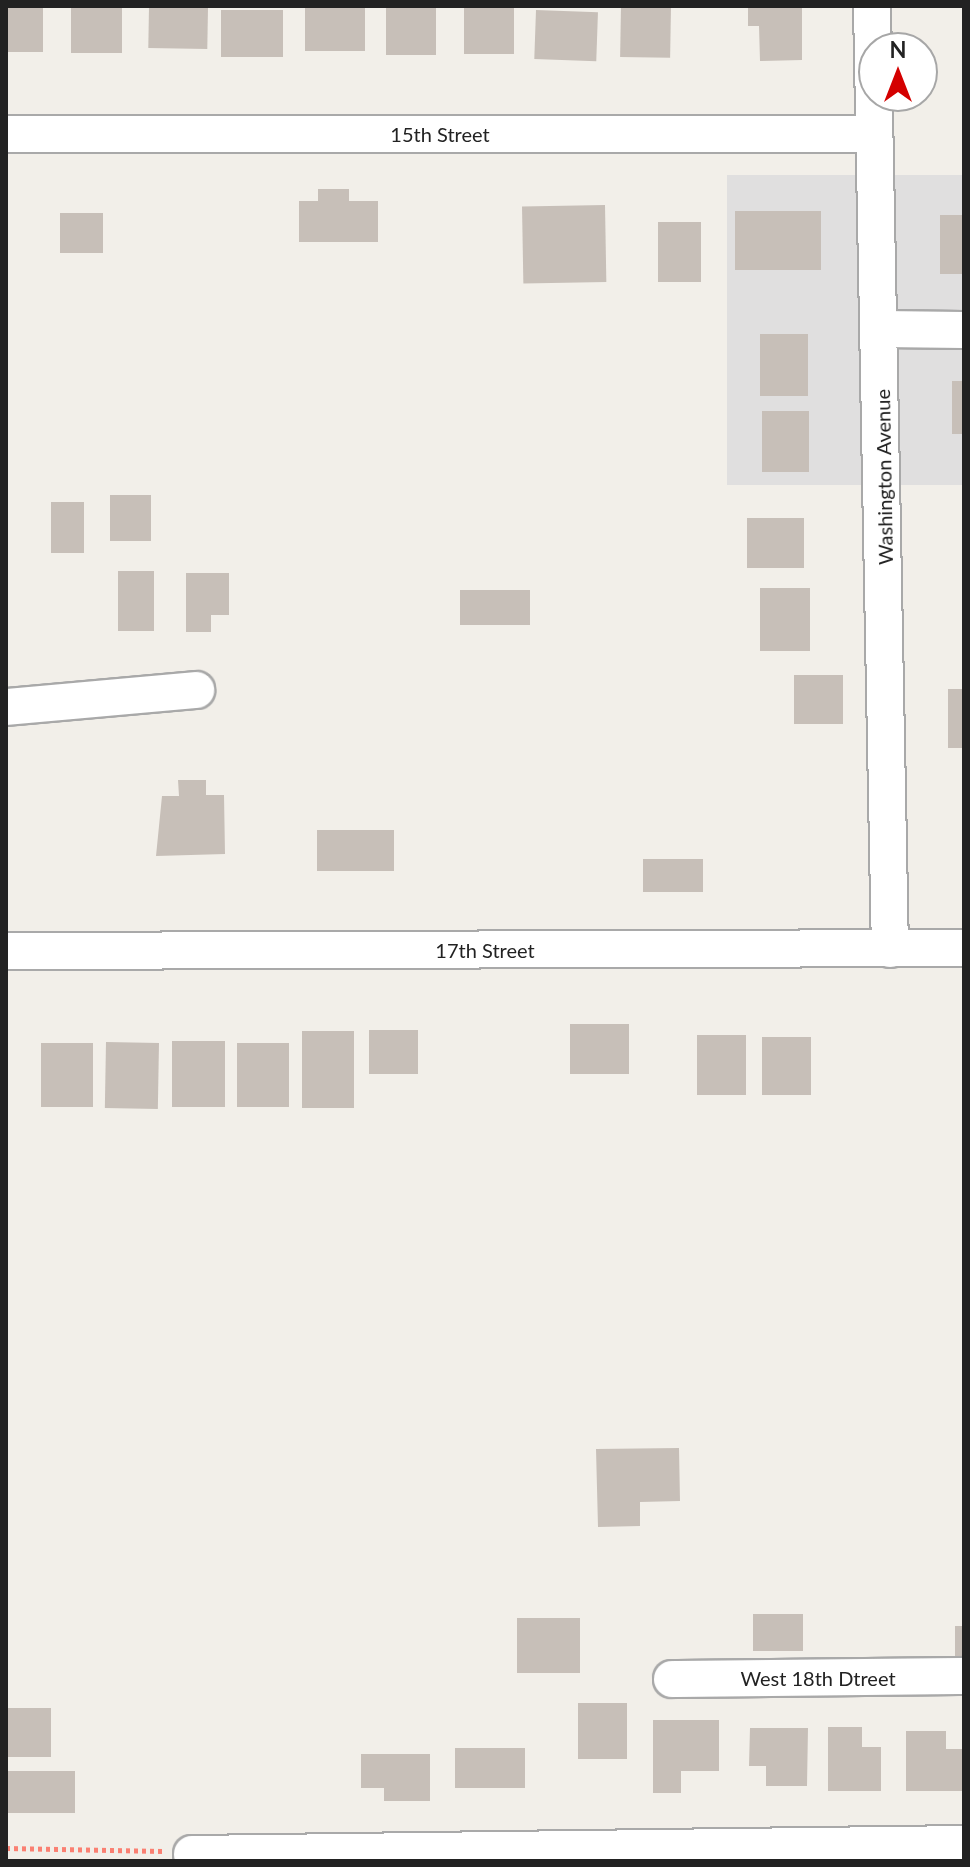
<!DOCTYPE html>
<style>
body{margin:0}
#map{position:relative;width:970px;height:1867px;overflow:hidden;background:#f2efe9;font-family:Lato,sans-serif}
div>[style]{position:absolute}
.residential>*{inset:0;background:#e0dfdf;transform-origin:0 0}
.building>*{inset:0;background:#c7bfb8;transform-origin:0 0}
.path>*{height:5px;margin-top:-2.5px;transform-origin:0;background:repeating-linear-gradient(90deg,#fa8072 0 4px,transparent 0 8px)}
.roads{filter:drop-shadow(2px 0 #a9a9a9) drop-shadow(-2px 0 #a9a9a9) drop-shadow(0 2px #a9a9a9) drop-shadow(0 -2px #a9a9a9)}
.minor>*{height:36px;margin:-18px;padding:0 18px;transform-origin:18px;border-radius:18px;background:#fff}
span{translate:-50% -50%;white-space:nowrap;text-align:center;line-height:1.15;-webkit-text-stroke:7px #fff;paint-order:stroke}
.street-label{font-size:20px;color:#222}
.frame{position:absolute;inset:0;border:8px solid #222;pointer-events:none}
.north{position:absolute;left:858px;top:32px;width:80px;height:80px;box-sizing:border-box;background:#fff;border:2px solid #a7a7a7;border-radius:50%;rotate:0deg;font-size:22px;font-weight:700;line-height:32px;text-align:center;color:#222}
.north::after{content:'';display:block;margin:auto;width:28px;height:36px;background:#d40000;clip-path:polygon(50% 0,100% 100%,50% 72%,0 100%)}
</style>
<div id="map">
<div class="residential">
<i style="left:964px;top:175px;width:310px;height:237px;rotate:90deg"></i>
</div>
<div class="building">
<i style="left:6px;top:6px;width:37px;height:46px"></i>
<i style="left:71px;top:6px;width:51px;height:47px"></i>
<i style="left:386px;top:6px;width:50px;height:49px"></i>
<i style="left:464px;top:6px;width:50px;height:48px"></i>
<i style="left:621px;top:6px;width:50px;height:51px;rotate:1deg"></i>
<i style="clip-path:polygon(748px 6px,802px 6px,802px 60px,760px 61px,759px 26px,748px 26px)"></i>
<i style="left:149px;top:7px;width:59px;height:41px;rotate:1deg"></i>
<i style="left:305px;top:8px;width:60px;height:43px"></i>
<i style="left:221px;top:10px;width:62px;height:47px"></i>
<i style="left:536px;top:10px;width:62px;height:49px;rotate:2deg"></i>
<i style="clip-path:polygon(318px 189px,349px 189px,349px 201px,378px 201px,378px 242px,299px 242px,299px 201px,318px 201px)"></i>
<i style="left:605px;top:205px;width:77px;height:83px;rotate:89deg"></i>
<i style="left:735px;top:211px;width:86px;height:59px"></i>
<i style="left:60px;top:213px;width:43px;height:40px"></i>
<i style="left:940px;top:215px;width:24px;height:59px"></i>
<i style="left:658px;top:222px;width:43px;height:60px"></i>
<i style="left:760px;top:334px;width:48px;height:62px"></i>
<i style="left:952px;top:381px;width:12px;height:53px"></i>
<i style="left:762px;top:411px;width:47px;height:61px"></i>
<i style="left:110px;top:495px;width:41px;height:46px"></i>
<i style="left:51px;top:502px;width:33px;height:51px"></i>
<i style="left:747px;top:518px;width:57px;height:50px"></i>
<i style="left:118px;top:571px;width:36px;height:60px"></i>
<i style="clip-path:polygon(186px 573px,229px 573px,229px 615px,211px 615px,211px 632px,186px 632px)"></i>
<i style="left:760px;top:588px;width:50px;height:63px"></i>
<i style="left:460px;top:590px;width:70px;height:35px"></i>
<i style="left:794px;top:675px;width:49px;height:49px"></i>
<i style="left:948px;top:689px;width:16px;height:59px"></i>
<i style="clip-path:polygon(178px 780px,206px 780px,206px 795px,224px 795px,225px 854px,156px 856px,162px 796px,179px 796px)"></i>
<i style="left:317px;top:830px;width:77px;height:41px"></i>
<i style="left:643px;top:859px;width:60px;height:33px"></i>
<i style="left:570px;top:1024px;width:59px;height:50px"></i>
<i style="left:369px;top:1030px;width:49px;height:44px"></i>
<i style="left:302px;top:1031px;width:52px;height:77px"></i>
<i style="left:697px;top:1035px;width:49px;height:60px"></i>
<i style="left:762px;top:1037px;width:49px;height:58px"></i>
<i style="left:172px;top:1041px;width:53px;height:66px"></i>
<i style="left:106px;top:1042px;width:53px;height:66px;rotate:1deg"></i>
<i style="left:41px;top:1043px;width:52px;height:64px"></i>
<i style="left:237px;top:1043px;width:52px;height:64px"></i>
<i style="clip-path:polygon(679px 1448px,680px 1501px,640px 1502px,640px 1526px,598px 1527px,596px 1449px)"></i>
<i style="left:753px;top:1614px;width:50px;height:37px"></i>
<i style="left:517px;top:1618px;width:63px;height:55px"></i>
<i style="left:955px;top:1626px;width:9px;height:37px"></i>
<i style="left:578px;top:1703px;width:49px;height:56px"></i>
<i style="left:6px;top:1708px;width:45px;height:49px"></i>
<i style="clip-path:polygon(653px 1720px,719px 1720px,719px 1771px,681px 1771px,681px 1793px,653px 1793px)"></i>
<i style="clip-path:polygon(828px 1727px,862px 1727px,862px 1747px,881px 1747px,881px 1791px,828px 1791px)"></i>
<i style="clip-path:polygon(750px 1728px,808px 1728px,807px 1786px,766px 1786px,766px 1766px,749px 1766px)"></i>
<i style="clip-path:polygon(906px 1731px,946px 1731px,946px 1749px,964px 1749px,964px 1791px,906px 1791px)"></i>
<i style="left:455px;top:1748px;width:70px;height:40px"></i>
<i style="clip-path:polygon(361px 1754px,430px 1754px,430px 1801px,384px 1801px,384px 1788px,361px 1788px)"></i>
<i style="left:6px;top:1771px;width:69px;height:42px"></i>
</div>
<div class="path">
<i style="left:6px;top:1848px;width:157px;rotate:1.1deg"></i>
</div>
<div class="roads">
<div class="minor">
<i style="left:872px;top:6px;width:943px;rotate:88.91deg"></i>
<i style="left:6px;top:134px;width:868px"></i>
<i style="left:882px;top:329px;width:82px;rotate:0.7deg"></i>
<i style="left:6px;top:707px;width:191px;rotate:-5.1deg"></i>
<i style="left:6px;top:951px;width:958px;rotate:-0.18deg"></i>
<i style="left:672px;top:1679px;width:292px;rotate:-0.6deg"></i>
<i style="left:192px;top:1854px;width:772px;rotate:-0.74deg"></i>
</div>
</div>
<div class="street-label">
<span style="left:440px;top:134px">15th Street</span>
<span style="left:884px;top:477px;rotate:-91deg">Washington Avenue</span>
<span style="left:485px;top:950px">17th Street</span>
<span style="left:818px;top:1678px">West 18th Dtreet</span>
</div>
<div class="frame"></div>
<div class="north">N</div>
</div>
